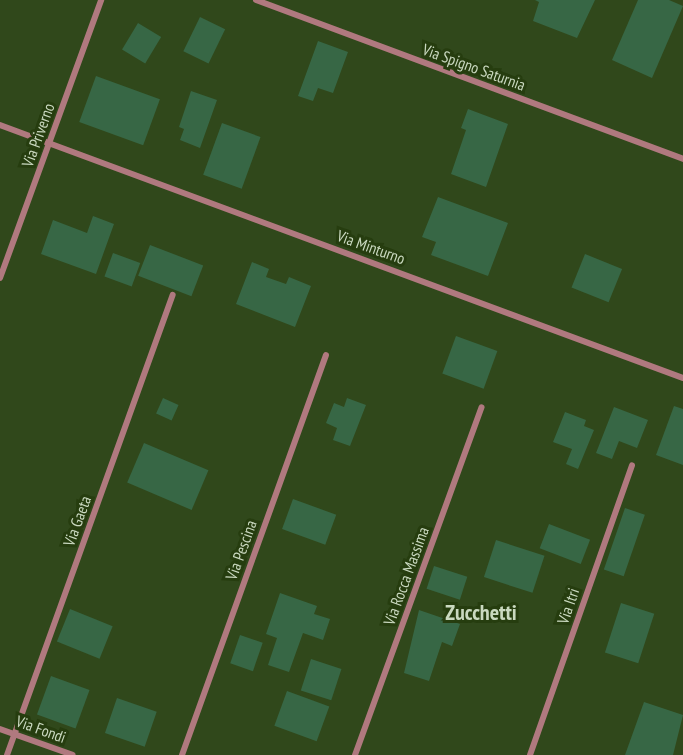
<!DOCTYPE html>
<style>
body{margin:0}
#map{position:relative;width:683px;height:755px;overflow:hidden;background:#30481b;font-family:"PT Sans Narrow",sans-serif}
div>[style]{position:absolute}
.building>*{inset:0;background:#376745;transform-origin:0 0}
.street>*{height:6px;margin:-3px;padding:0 3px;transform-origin:3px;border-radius:3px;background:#b0797f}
span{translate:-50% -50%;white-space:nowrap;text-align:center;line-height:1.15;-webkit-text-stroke:6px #263d0f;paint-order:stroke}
.street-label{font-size:16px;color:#cad9c0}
.district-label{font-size:22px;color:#cad9c0;font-weight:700}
</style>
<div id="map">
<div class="building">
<i style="clip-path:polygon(535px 0,595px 0,577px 38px,533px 21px,539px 2px)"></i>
<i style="clip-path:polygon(638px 0,669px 0,683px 6px,652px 78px,612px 60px)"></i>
<i style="left:200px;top:17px;width:28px;height:38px;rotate:26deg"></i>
<i style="left:138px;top:23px;width:27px;height:31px;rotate:31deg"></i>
<i style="clip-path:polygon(318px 41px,348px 52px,333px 93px,318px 88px,313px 101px,298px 96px)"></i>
<i style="left:96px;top:76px;width:68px;height:49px;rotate:20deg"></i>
<i style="clip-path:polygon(191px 91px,217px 100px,200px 148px,180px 140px,184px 129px,179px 127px)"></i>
<i style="clip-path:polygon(468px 109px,508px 124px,486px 187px,451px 174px,466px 130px,461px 128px)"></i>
<i style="left:222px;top:123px;width:41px;height:55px;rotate:20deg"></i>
<i style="clip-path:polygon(438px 197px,508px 223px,488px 276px,431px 255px,436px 242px,422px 237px)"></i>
<i style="clip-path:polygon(93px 216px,114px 224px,96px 274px,41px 254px,53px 220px,87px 233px)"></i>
<i style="left:150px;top:245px;width:57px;height:33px;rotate:21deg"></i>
<i style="left:113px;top:253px;width:29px;height:25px;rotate:20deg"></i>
<i style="left:585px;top:254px;width:40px;height:36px;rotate:22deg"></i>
<i style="clip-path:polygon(252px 262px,269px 269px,266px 277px,286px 284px,289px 277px,311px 286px,295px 327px,236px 304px)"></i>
<i style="left:456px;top:336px;width:44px;height:40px;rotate:20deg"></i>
<i style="left:163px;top:398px;width:17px;height:17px;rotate:24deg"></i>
<i style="clip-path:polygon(347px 398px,366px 405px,350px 446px,333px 440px,337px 428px,326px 423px,334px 403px,344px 407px)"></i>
<i style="clip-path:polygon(674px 406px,683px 409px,683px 465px,656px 455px)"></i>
<i style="clip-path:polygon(614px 407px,648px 420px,637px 448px,619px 441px,612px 459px,596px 453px)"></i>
<i style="clip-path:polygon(565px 412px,586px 420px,584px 426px,594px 430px,578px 469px,566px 464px,572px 449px,553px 442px)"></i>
<i style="left:144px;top:443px;width:70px;height:43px;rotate:23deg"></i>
<i style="left:293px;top:499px;width:46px;height:32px;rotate:20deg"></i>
<i style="left:625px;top:508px;width:21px;height:65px;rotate:19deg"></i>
<i style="left:549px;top:524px;width:44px;height:26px;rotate:21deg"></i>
<i style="left:496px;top:540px;width:51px;height:39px;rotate:18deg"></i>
<i style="left:434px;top:566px;width:35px;height:24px;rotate:18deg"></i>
<i style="clip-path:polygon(280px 593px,317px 606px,314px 614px,330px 619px,323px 640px,303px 633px,289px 672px,268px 665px,277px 638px,266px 634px)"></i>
<i style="left:621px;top:603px;width:35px;height:52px;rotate:18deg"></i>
<i style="left:70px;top:609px;width:46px;height:35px;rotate:22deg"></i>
<i style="clip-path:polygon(419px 610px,460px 624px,452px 646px,442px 642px,429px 681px,404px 673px)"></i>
<i style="left:240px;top:635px;width:24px;height:30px;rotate:19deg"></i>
<i style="left:311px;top:659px;width:32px;height:33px;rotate:18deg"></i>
<i style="left:51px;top:676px;width:41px;height:41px;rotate:20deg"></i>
<i style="left:287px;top:691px;width:45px;height:37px;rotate:20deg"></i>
<i style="left:117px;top:698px;width:42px;height:37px;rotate:19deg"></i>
<i style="clip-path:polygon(644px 702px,683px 715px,673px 755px,625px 755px)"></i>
</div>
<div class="street">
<i style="left:256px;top:0;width:456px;rotate:20.4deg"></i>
<i style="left:0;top:125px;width:728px;rotate:20.33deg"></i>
<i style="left:0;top:278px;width:296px;rotate:-70deg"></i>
<i style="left:0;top:729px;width:77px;rotate:19.6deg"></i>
<i style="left:7px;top:755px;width:489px;rotate:-70.2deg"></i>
<i style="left:182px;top:755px;width:425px;rotate:-70.2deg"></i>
<i style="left:355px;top:755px;width:370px;rotate:-70deg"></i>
<i style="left:530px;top:755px;width:307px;rotate:-70.6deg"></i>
</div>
<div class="street-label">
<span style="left:474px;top:67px;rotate:20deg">Via Spigno Saturnia</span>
<span style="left:38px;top:135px;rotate:-70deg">Via Priverno</span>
<span style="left:371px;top:247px;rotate:20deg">Via Minturno</span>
<span style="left:77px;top:521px;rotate:-70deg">Via Gaeta</span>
<span style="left:241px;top:550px;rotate:-70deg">Via Pescina</span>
<span style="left:406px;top:576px;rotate:-70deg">Via Rocca Massima</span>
<span style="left:568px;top:606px;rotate:-71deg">Via Itri</span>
<span style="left:41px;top:729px;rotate:20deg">Via Fondi</span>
</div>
<div class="district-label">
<span style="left:481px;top:613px">Zucchetti</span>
</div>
</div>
